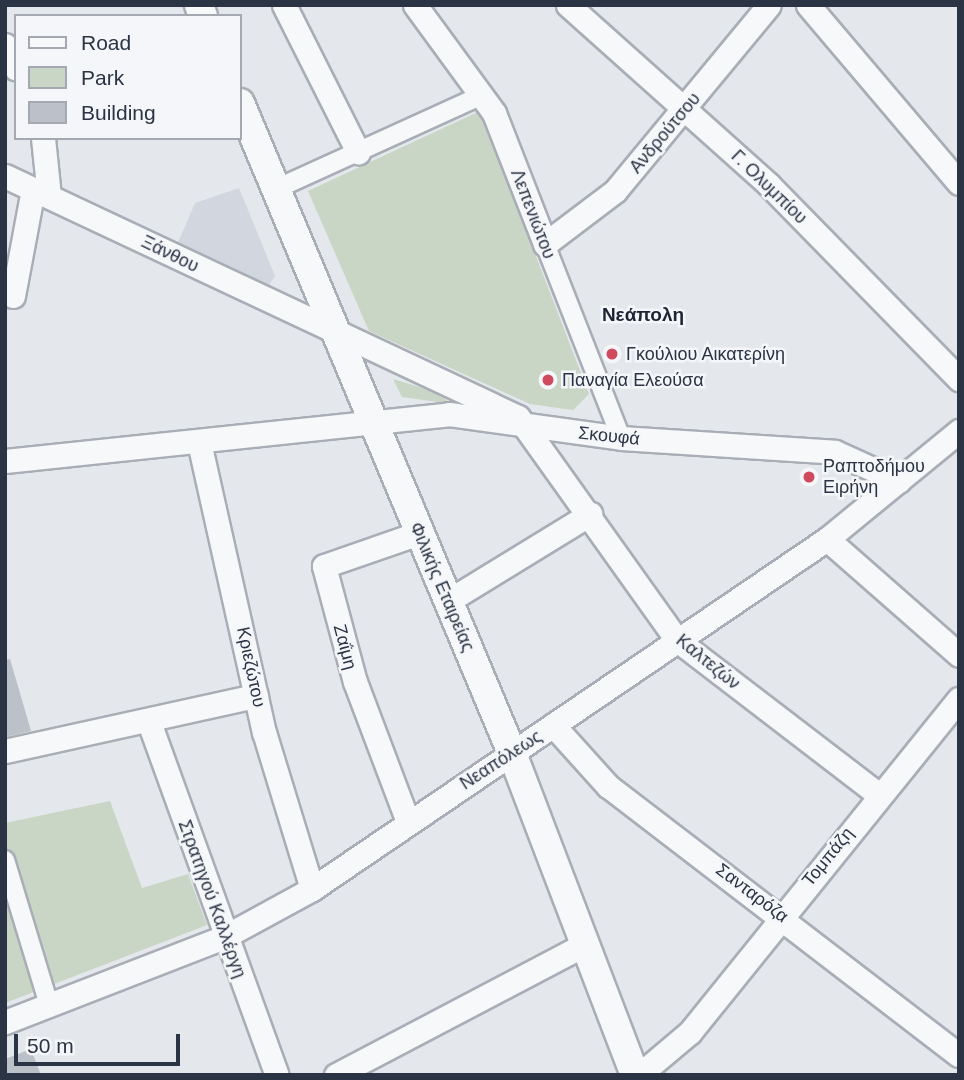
<!DOCTYPE html>
<meta charset="utf-8">
<style>
body{margin:0}
#map{position:relative;width:964px;height:1080px;overflow:hidden;background:#e4e7ec;font-family:Helvetica,sans-serif}
div>[style]{position:absolute}
.built>*{inset:0;background:#d2d6de}
.green>*{inset:0;background:#c9d5c5}
.building>*{inset:0;background:#bbc0c9}
.roads{filter:drop-shadow(2px 0 #a9aeb6) drop-shadow(-2px 0 #a9aeb6) drop-shadow(0 2px #a9aeb6) drop-shadow(0 -2px #a9aeb6)}
.pedestrian>*{height:18px;margin:-9px;padding:0 9px;transform-origin:9px;border-radius:9px;background:#f7f8fa}
.minor>*{height:23px;margin:-11.5px;padding:0 11.5px;transform-origin:11.5px;border-radius:11.5px;background:#f7f8fa}
.tertiary>*{height:28px;margin:-14px;padding:0 14px;transform-origin:14px;border-radius:14px;background:#f7f8fa}
.dots>*{width:19px;height:19px;translate:-50% -50%;box-sizing:border-box;border:4px solid #f4f6f9;border-radius:50%}
span{translate:-50% -50%;white-space:nowrap;text-align:center;line-height:1.15;-webkit-text-stroke:5px #f4f6f9;paint-order:stroke}
.street-label{font-size:18px;color:#2b3444}
.poi-label{font-size:18px;color:#2b3444}
.left{translate:0 -50%;text-align:left}
.neighbourhood-label{font-size:19px;color:#1d2535;font-weight:700}
.frame{position:absolute;inset:0;border:7px solid #2b3444;pointer-events:none}
.legend{position:absolute;left:14px;top:14px;width:228px;height:126px;box-sizing:border-box;background:#f4f6f9;border:2px solid #a4a8b1;margin:0;padding:9px 12px;list-style:none;font-size:21px;color:#2b3444}
.legend li{display:flex;align-items:center;gap:14px;height:35px}
.legend b{width:35px;border:2px solid #a4a8b1}
.scale{position:absolute;left:14px;top:1034px;width:166px;height:32px;box-sizing:border-box;border:4px solid #2b3444;border-top:0;padding-left:9px;font-size:21px;line-height:24px;white-space:nowrap;color:#2b3444;-webkit-text-stroke:5px #f4f6f9;paint-order:stroke}
</style>
<div id="map">
<div class="built">
<i style="clip-path:polygon(239px 188px,275px 276px,269px 285px,177px 245px,195px 203px)"></i>
</div>
<div class="green">
<i style="clip-path:polygon(480px 111px,589px 394px,573px 410px,530px 404px,369px 331px,308px 191px)"></i>
<i style="clip-path:polygon(393px 379px,432px 391px,453px 404px,402px 397px)"></i>
<i style="clip-path:polygon(110px 801px,142px 888px,188px 874px,207px 925px,5px 1003px,5px 823px)"></i>
</div>
<div class="building">
<i style="clip-path:polygon(10px 659px,31px 731px,5px 737px,5px 660px)"></i>
<i style="clip-path:polygon(31px 1049px,41px 1075px,5px 1075px,5px 1059px)"></i>
</div>
<div class="roads">
<div class="pedestrian">
<i style="left:276px;top:189px;width:224px;rotate:-24.5deg"></i>
<i style="left:545px;top:244px;width:208px;rotate:68.6deg"></i>
<i style="left:5px;top:860px;width:152px;rotate:73.1deg"></i>
</div>
<div class="minor">
<i style="left:284px;top:5px;width:165px;rotate:63.3deg"></i>
<i style="left:415px;top:5px;width:134px;rotate:53.8deg"></i>
<i style="left:494px;top:113px;width:141px;rotate:68.7deg"></i>
<i style="left:545px;top:244px;width:88px;rotate:-37.1deg"></i>
<i style="left:615px;top:191px;width:241px;rotate:-50.4deg"></i>
<i style="left:568px;top:5px;width:270px;rotate:41.8deg"></i>
<i style="left:769px;top:185px;width:272px;rotate:45.6deg"></i>
<i style="left:808px;top:5px;width:233px;rotate:49.7deg"></i>
<i style="left:5px;top:45px;width:26px;rotate:65deg"></i>
<i style="left:43px;top:138px;width:58px;rotate:84.1deg"></i>
<i style="left:5px;top:176px;width:567px;rotate:25.16deg"></i>
<i style="left:518px;top:417px;width:274px;rotate:54.5deg"></i>
<i style="left:677px;top:640px;width:255px;rotate:37.5deg"></i>
<i style="left:13px;top:296px;width:109px;rotate:-79.4deg"></i>
<i style="left:199px;top:442px;width:297px;rotate:77.4deg"></i>
<i style="left:264px;top:732px;width:164px;rotate:73deg"></i>
<i style="left:5px;top:461px;width:446px;rotate:-6deg"></i>
<i style="left:449px;top:414px;width:174px;rotate:7.9deg"></i>
<i style="left:621px;top:438px;width:214px;rotate:3.7deg"></i>
<i style="left:835px;top:452px;width:70px;rotate:24.4deg"></i>
<i style="left:827px;top:539px;width:176px;rotate:41.3deg"></i>
<i style="left:448px;top:601px;width:167px;rotate:-31.5deg"></i>
<i style="left:149px;top:722px;width:375px;rotate:70.1deg"></i>
<i style="left:553px;top:725px;width:82px;rotate:48deg"></i>
<i style="left:608px;top:786px;width:442px;rotate:37.5deg"></i>
<i style="left:5px;top:751px;width:257px;rotate:-12.4deg"></i>
<i style="left:408px;top:822px;width:150px;rotate:-110.7deg"></i>
<i style="left:355px;top:682px;width:120px;rotate:-105deg"></i>
<i style="left:324px;top:566px;width:101px;rotate:-19.2deg"></i>
<i style="left:5px;top:1022px;width:235px;rotate:-21.2deg"></i>
<i style="left:224px;top:937px;width:100px;rotate:-28.6deg"></i>
<i style="left:312px;top:889px;width:623px;rotate:-34.2deg"></i>
<i style="left:827px;top:539px;width:171px;rotate:-39.3deg"></i>
<i style="left:336px;top:1075px;width:281px;rotate:-27.7deg"></i>
<i style="left:639px;top:1075px;width:67px;rotate:-40.1deg"></i>
<i style="left:690px;top:1032px;width:428px;rotate:-51.1deg"></i>
</div>
<div class="tertiary">
<i style="left:199px;top:5px;width:12px;rotate:70deg"></i>
<i style="left:240px;top:103px;width:705px;rotate:67.29deg"></i>
<i style="left:512px;top:753px;width:345px;rotate:69.1deg"></i>
</div>
</div>
<div class="dots">
<i style="left:612px;top:354px;background:#cf4a5d"></i>
<i style="left:548px;top:380px;background:#cf4a5d"></i>
<i style="left:809px;top:477px;background:#cf4a5d"></i>
</div>
<div class="street-label">
<span style="left:665px;top:133px;rotate:-50deg">Ανδρούτσου</span>
<span style="left:769px;top:187px;rotate:44deg">Γ. Ολυμπίου</span>
<span style="left:533px;top:214px;rotate:69deg">Λεπενιώτου</span>
<span style="left:170px;top:254px;rotate:26deg">Ξάνθου</span>
<span style="left:609px;top:436px;rotate:6deg">Σκουφά</span>
<span style="left:442px;top:587px;rotate:67deg">Φιλικής Εταιρείας</span>
<span style="left:345px;top:647px;rotate:75deg">Ζαΐμη</span>
<span style="left:708px;top:662px;rotate:39deg">Καλτεζών</span>
<span style="left:251px;top:667px;rotate:78deg">Κριεζώτου</span>
<span style="left:501px;top:760px;rotate:-33deg">Νεαπόλεως</span>
<span style="left:828px;top:857px;rotate:-51deg">Τομπάζη</span>
<span style="left:752px;top:893px;rotate:37deg">Σανταρόζα</span>
<span style="left:212px;top:899px;rotate:70deg">Στρατηγού Καλλέργη</span>
</div>
<div class="poi-label">
<span class="left" style="left:626px;top:354px">Γκούλιου Αικατερίνη</span>
<span class="left" style="left:562px;top:380px">Παναγία Ελεούσα</span>
<span class="left" style="left:823px;top:477px">Ραπτοδήμου<br>Ειρήνη</span>
</div>
<div class="neighbourhood-label">
<span style="left:643px;top:315px">Νεάπολη</span>
</div>
<div class="frame"></div>
<ul class="legend">
<li><b style="height:9px;background:#f7f8fa"></b>Road</li>
<li><b style="height:19px;background:#c9d5c5"></b>Park</li>
<li><b style="height:19px;background:#bbc0c9"></b>Building</li>
</ul>
<div class="scale">50 m</div>
</div>
